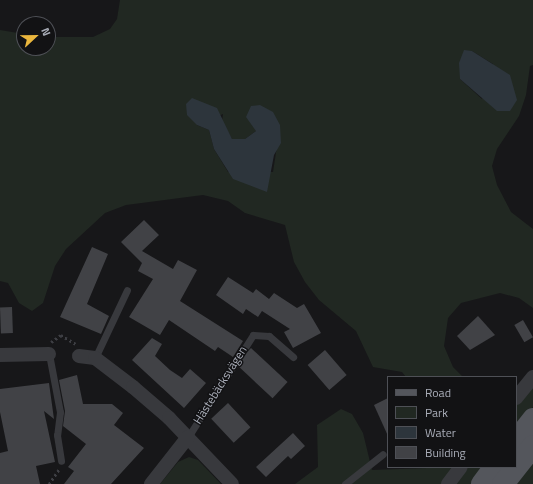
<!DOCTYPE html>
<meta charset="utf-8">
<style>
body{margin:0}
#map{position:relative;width:533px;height:484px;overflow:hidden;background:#171719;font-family:"Titillium Web",sans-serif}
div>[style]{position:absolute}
.green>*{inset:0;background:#212822}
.water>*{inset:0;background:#2d353c}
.building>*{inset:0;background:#414246;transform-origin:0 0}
.path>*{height:2.5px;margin-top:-1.25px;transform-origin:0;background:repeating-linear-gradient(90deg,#3e3f44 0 2px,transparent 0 5px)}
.lane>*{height:7px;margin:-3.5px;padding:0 3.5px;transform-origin:3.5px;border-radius:3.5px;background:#38393d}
.street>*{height:14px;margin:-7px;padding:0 7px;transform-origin:7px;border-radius:7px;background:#38393d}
.primary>*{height:22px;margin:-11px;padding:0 11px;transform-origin:11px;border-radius:11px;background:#54565c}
span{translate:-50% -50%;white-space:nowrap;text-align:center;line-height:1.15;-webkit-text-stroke:3px #121214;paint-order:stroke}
.street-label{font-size:12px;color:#a9adb8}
.legend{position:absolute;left:387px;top:376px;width:130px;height:92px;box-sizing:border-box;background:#121214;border:1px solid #4e5056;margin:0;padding:5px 7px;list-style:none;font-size:12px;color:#a9adb8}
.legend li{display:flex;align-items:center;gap:8px;height:20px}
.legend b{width:20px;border:1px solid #4e5056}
.north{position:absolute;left:16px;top:16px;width:40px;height:40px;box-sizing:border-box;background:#121214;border:1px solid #4e5056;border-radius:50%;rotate:68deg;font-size:11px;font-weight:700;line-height:16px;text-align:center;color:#a9adb8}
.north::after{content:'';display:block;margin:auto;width:14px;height:18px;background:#eab63d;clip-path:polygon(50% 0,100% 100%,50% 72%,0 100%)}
</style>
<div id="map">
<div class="green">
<i style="clip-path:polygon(evenodd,120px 0,533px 0,533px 65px,530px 66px,526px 95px,519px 116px,497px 149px,492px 166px,497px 185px,511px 212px,533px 229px,533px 308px,519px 298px,500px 293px,461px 303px,448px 318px,444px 346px,453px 367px,463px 377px,406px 377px,402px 372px,373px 367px,356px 331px,319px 300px,305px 282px,294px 262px,285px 225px,245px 213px,228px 201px,203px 195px,126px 205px,105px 213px,66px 249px,55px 266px,43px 303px,32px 311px,19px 303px,8px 283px,0 281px,0 30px,24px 34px,24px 48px,48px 48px,48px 37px,93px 37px,110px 29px,117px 19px,120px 0,472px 51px,493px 64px,482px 99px,460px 79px,472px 51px,120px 0,223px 114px,222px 121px,232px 139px,245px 139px,256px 131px,277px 146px,273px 172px,228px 172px,214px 149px,209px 130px,197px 125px,223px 114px)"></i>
<i style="clip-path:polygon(533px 383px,533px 407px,516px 428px,516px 404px)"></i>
<i style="clip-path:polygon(341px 409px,352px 414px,363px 433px,372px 470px,455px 467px,442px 484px,295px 484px,318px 467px,317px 425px)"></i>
<i style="clip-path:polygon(189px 457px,198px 460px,221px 484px,160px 484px,178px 462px)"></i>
<i style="clip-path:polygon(533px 463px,533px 484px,516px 484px)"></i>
<i style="clip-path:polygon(467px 467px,485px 467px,472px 484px,453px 484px)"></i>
</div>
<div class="water">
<i style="clip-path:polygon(464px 50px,472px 51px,510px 75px,517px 100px,510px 111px,497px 111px,460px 79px,459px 63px)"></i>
<i style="clip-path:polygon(192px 98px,217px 108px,232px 139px,245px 139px,256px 131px,246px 117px,251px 106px,260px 105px,273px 112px,280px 125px,281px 143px,274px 155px,267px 192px,233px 179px,214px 149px,209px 130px,197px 125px,187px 115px,186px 104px)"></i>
</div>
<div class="building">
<i style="clip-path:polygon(144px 220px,159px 235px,142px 251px,173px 269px,178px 260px,197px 270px,180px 301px,243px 341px,233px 357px,218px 347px,215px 351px,169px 320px,160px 335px,129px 317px,153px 279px,138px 271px,142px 263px,121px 242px)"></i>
<i style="clip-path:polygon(92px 247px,108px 254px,87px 304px,109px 316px,101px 334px,60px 317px)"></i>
<i style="clip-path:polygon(228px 277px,253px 293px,256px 289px,269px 299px,274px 293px,297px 308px,304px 304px,321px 333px,293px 348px,284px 332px,290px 329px,262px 311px,258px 317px,246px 309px,243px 314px,216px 295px)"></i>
<i style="left:12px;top:307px;width:26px;height:12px;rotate:88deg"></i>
<i style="clip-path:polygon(478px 316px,495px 335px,470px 350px,457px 336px)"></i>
<i style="left:523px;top:320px;width:20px;height:10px;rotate:60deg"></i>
<i style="clip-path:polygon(152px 338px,162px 344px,155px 356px,170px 370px,182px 378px,190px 369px,206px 383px,184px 408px,132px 360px)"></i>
<i style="left:251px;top:348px;width:50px;height:22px;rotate:43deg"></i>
<i style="left:325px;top:350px;width:33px;height:23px;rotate:49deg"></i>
<i style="clip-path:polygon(77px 375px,83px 404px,112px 404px,123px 413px,114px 425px,144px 448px,111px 484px,64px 484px,74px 471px,68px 467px,86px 444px,63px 426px,65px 411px,59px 380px)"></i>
<i style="clip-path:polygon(49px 383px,54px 419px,44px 411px,55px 462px,36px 466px,40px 484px,0 484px,0 453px,8px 451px,0 412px,0 389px)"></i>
<i style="clip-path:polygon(388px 398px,388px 436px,374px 405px)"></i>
<i style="left:228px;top:403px;width:33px;height:23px;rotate:47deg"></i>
<i style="clip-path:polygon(293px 433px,305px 446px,291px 459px,288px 456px,266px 477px,256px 467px)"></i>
</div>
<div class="path">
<i style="left:51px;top:342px;width:12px;rotate:-35deg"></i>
<i style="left:61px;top:335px;width:17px;rotate:31deg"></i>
<i style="left:49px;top:484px;width:18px;rotate:-56deg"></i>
</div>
<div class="lane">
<i style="left:49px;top:354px;width:59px;rotate:79.3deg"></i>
<i style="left:60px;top:412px;width:23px;rotate:97deg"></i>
<i style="left:57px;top:435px;width:26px;rotate:81deg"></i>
<i style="left:95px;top:358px;width:75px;rotate:-64.8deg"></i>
<i style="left:188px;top:437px;width:121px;rotate:-57.5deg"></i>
<i style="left:253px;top:335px;width:16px;rotate:4deg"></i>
<i style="left:269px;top:336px;width:32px;rotate:41deg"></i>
<i style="left:345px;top:484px;width:48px;rotate:-38.3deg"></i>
</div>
<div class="street">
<i style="left:0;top:355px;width:49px;rotate:-1.2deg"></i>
<i style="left:79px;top:356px;width:16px;rotate:7deg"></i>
<i style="left:95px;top:358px;width:48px;rotate:37.3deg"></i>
<i style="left:133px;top:387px;width:48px;rotate:40.7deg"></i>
<i style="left:169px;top:418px;width:91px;rotate:46.3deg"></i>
<i style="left:516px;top:398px;width:27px;rotate:-51deg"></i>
<i style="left:151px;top:484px;width:60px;rotate:-51.8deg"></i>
<i style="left:448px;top:484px;width:21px;rotate:-53deg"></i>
</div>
<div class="primary">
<i style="left:516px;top:441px;width:28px;rotate:-52deg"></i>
<i style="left:482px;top:484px;width:21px;rotate:-53deg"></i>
<i style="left:503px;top:484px;width:48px;rotate:-51.7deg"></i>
</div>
<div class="street-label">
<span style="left:220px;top:385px;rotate:-58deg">Hästebäcksvägen</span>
</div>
<ul class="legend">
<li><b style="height:5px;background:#54565c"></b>Road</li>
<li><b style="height:11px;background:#212822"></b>Park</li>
<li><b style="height:11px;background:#2d353c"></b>Water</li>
<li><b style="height:11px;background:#414246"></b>Building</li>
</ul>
<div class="north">N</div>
</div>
